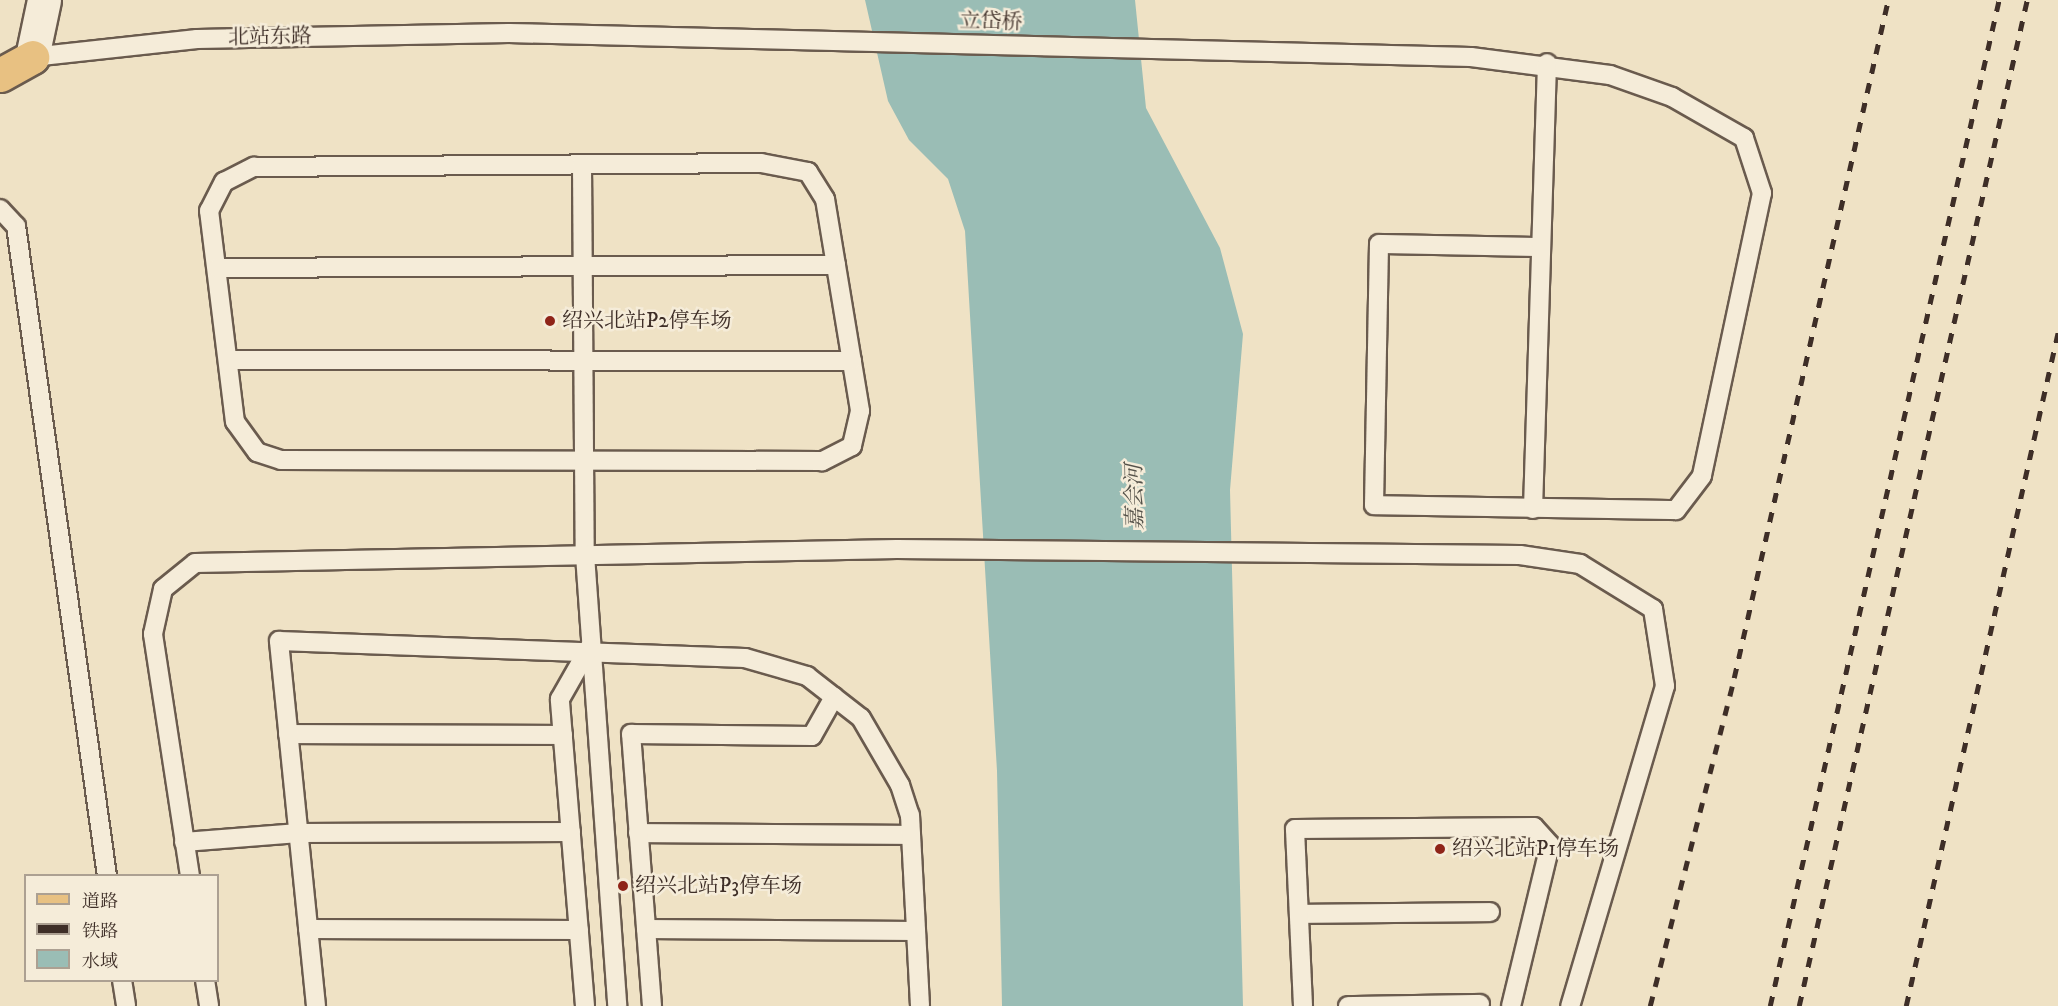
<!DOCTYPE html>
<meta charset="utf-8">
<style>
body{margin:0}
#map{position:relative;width:2058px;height:1006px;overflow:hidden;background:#efe2c5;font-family:"IM FELL DW Pica","Noto Serif SC",serif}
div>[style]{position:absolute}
.water>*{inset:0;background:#9abdb5}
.roads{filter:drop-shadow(2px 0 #6a5b4e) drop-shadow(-2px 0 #6a5b4e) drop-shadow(0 2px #6a5b4e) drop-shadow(0 -2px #6a5b4e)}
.lane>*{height:18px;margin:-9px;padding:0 9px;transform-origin:9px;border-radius:9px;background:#f5ecd9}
.secondary>*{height:33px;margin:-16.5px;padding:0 16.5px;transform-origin:16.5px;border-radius:16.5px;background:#f5ecd9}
.primary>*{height:33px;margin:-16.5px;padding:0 16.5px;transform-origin:16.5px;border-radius:16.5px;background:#e8c182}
.rail>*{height:4.5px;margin-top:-2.25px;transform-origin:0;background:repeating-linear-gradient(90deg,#3e2e27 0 10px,transparent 0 20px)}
.dots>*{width:16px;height:16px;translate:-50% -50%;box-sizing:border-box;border:3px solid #f5ecd9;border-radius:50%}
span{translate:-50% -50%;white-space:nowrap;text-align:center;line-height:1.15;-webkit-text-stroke:5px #f5ecd9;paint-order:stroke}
.street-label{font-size:21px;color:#3e2e27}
.poi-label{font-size:21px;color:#3e2e27}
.left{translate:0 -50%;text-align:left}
.water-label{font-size:22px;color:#55524a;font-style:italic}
.legend{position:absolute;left:24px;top:874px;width:195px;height:108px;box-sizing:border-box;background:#f5ecd9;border:2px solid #aca092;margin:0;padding:8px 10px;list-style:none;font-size:18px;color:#3e2e27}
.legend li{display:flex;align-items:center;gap:12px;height:30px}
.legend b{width:30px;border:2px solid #aca092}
</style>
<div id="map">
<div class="water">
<i style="clip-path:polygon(865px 0,1135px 0,1146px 108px,1220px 248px,1243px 334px,1230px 490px,1243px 1006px,1002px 1006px,997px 771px,965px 231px,948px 179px,909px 140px,888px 101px)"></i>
</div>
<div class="roads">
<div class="lane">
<i style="left:32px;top:57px;width:166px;rotate:-6.2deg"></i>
<i style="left:197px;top:39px;width:312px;rotate:-1.1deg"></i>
<i style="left:509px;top:33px;width:962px;rotate:1.43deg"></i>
<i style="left:1471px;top:57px;width:140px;rotate:7.4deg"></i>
<i style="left:1610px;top:75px;width:66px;rotate:19.5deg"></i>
<i style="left:1672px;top:97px;width:83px;rotate:29.7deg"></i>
<i style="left:1744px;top:138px;width:58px;rotate:71.9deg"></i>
<i style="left:1762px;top:193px;width:289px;rotate:102deg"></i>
<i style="left:1702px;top:476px;width:43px;rotate:127.4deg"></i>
<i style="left:1676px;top:510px;width:302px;rotate:-179.1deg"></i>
<i style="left:1374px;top:505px;width:261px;rotate:-88.9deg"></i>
<i style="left:1379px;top:244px;width:161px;rotate:1.1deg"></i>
<i style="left:761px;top:163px;width:48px;rotate:10.8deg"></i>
<i style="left:808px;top:172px;width:32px;rotate:58deg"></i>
<i style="left:825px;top:199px;width:215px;rotate:80.6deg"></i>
<i style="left:860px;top:411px;width:36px;rotate:103deg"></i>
<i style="left:852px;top:446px;width:34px;rotate:153deg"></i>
<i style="left:822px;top:461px;width:541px;rotate:-179.89deg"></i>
<i style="left:281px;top:460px;width:25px;rotate:-162deg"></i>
<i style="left:257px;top:452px;width:37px;rotate:-126deg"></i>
<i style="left:235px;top:422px;width:213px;rotate:-97deg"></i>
<i style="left:209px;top:211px;width:33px;rotate:-63deg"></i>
<i style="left:224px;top:182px;width:34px;rotate:-27deg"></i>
<i style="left:254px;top:167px;width:507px;rotate:-0.45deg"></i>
<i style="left:582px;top:164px;width:391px;rotate:89.6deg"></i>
<i style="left:585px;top:555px;width:452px;rotate:85.9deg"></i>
<i style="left:0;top:209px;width:23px;rotate:47deg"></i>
<i style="left:16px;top:226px;width:656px;rotate:82.03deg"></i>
<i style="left:217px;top:268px;width:619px;rotate:-0.28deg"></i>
<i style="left:228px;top:360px;width:624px;rotate:0.09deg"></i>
<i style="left:1533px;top:509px;width:446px;rotate:-88.2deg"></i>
<i style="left:288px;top:734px;width:275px;rotate:0.2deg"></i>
<i style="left:638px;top:833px;width:273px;rotate:0.4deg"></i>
<i style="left:184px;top:842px;width:115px;rotate:-4.5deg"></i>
<i style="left:299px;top:833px;width:272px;rotate:-0.2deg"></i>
<i style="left:190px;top:876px;width:245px;rotate:-98.7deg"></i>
<i style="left:153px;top:634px;width:46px;rotate:-77.5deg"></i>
<i style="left:163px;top:589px;width:41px;rotate:-39.1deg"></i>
<i style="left:195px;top:563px;width:702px;rotate:-1.14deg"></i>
<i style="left:897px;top:549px;width:623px;rotate:0.55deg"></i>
<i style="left:1520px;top:555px;width:61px;rotate:8.5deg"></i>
<i style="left:1580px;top:564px;width:86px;rotate:31.7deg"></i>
<i style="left:1653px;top:609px;width:78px;rotate:81.1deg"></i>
<i style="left:1665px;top:686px;width:334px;rotate:106.5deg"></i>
<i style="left:1299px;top:914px;width:191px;rotate:-0.6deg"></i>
<i style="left:308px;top:929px;width:271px;rotate:0.2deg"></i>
<i style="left:646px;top:929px;width:270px;rotate:0.4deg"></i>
<i style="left:122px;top:980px;width:26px;rotate:81deg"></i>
<i style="left:205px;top:980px;width:26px;rotate:81deg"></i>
<i style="left:316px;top:1006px;width:367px;rotate:-95.8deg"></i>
<i style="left:279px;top:641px;width:466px;rotate:2.1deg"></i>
<i style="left:745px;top:658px;width:65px;rotate:16.2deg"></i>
<i style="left:807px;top:676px;width:68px;rotate:37.9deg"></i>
<i style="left:861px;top:718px;width:78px;rotate:59.8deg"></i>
<i style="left:900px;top:785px;width:32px;rotate:72deg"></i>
<i style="left:910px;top:815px;width:191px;rotate:87deg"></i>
<i style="left:585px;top:1006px;width:308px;rotate:-94.7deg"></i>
<i style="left:560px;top:699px;width:59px;rotate:-60.4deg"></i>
<i style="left:652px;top:1006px;width:273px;rotate:-94.4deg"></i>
<i style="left:631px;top:734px;width:181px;rotate:0.6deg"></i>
<i style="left:812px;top:736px;width:45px;rotate:-60.6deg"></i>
<i style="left:1303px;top:1006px;width:177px;rotate:-92.6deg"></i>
<i style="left:1295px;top:829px;width:239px;rotate:-0.5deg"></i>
<i style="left:1534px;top:827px;width:24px;rotate:48deg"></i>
<i style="left:1550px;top:845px;width:166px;rotate:103.6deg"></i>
<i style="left:1348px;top:1006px;width:132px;rotate:-0.9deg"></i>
</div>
<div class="secondary">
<i style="left:32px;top:57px;width:58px;rotate:-78.1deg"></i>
</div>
<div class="primary">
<i style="left:0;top:75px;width:37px;rotate:-29deg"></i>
</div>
</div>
<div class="rail">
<i style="left:1650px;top:1006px;width:339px;rotate:-75.6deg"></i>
<i style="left:1734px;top:678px;width:695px;rotate:-77.2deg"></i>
<i style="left:1770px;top:1006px;width:1032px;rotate:-77.18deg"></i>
<i style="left:1799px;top:1006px;width:1032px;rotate:-77.23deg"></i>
<i style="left:1906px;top:1006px;width:691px;rotate:-77.29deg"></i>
</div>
<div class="dots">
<i style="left:550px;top:321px;background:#8f2418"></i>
<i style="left:1440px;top:849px;background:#8f2418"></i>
<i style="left:623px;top:886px;background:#8f2418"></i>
</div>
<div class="street-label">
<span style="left:991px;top:22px;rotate:1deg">立岱桥</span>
<span style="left:270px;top:37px;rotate:-1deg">北站东路</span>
</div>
<div class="poi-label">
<span class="left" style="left:562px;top:321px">绍兴北站P2停车场</span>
<span class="left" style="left:1452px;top:849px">绍兴北站P1停车场</span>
<span class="left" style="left:635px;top:886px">绍兴北站P3停车场</span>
</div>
<div class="water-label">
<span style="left:1135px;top:497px;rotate:-91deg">嘉会河</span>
</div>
<ul class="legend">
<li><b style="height:8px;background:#e8c182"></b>道路</li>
<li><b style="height:8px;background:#3e2e27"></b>铁路</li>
<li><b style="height:16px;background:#9abdb5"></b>水域</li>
</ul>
</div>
